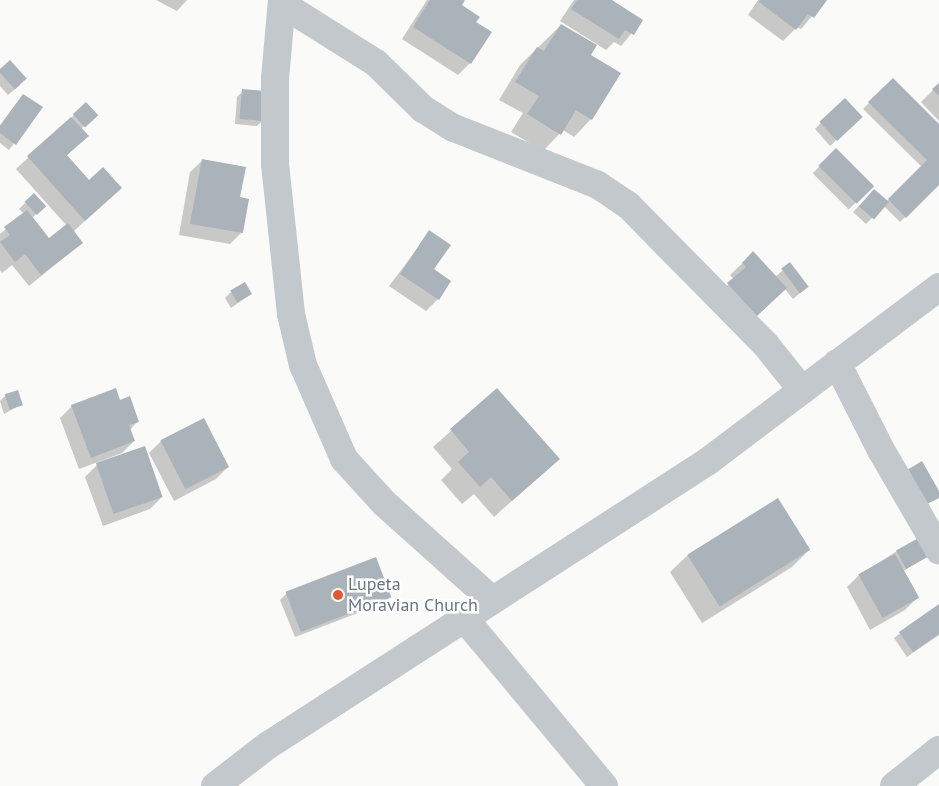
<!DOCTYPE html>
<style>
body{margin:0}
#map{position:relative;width:939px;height:786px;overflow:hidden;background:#fafaf8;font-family:"PT Sans",sans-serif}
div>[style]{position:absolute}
.shadow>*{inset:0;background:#0003;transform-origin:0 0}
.building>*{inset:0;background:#aab3b9;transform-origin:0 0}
.street>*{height:28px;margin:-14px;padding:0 14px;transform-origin:14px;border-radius:14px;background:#c3c8cc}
.dots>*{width:14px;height:14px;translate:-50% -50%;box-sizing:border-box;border:2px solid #fff;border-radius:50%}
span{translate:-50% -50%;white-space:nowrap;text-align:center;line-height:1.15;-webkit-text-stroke:5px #fff;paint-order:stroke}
.poi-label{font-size:18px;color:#657683}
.left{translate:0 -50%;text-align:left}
</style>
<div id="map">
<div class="shadow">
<i style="clip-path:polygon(156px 0,187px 0,177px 11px)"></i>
<i style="clip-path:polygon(427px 0,464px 0,460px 5px,474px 22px,470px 63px,458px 75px,402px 39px)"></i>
<i style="clip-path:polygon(574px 0,610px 0,642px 21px,621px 46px,614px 42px,606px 50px,560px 21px)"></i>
<i style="clip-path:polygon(758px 0,826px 0,801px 29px,797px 27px,783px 41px,748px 15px)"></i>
<i style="clip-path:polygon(561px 25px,589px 55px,619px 74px,591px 119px,574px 137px,563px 130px,543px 151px,511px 132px,523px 113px,499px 100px,520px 65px)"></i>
<i style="clip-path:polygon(10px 62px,20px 85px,8px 95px,0 86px,0 71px)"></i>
<i style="clip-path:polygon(893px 79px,939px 125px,939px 184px,900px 222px,884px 206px,866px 224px,853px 212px,874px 191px,886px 202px,922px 167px,863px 109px)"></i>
<i style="clip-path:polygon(939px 84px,939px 121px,921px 102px)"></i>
<i style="clip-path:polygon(243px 91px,263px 120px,257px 126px,235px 124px,237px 97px)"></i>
<i style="clip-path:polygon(23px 95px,41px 107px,9px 150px,0 143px,0 125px)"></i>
<i style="clip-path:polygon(845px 99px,855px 122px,830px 146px,815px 129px)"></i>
<i style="clip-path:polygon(86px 104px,90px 120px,81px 129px,87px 136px,66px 156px,89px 181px,120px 188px,73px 232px,82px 243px,29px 286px,12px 265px,2px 273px,0 270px,0 234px,24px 214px,19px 209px,25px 203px,38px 212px,32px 218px,48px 240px,67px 226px,16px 169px)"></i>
<i style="left:836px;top:150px;width:51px;height:33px;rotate:45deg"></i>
<i style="clip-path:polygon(203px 160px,239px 198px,242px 232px,230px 244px,179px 235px,190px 172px)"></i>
<i style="clip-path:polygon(430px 232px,438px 299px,426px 311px,389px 286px)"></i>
<i style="clip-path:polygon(753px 253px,775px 277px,790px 264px,807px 287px,793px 299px,785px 289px,745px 327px,716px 296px,734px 279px,730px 275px)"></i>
<i style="clip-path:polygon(231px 292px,251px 294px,231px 308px,225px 298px)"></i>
<i style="clip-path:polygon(497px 390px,558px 459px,494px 517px,474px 494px,462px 504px,441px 480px,452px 469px,433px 447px)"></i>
<i style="clip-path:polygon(6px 395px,22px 404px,4px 414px,0 401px)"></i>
<i style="clip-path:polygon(120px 401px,138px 421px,130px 430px,134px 441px,122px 453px,79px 469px,60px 418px,72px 406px)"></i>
<i style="clip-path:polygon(161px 441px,228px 467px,216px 479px,174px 501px,149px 453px)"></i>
<i style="clip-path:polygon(97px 465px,162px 497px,150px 509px,103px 526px,85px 477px)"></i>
<i style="clip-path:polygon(778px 500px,809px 550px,792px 567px,702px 623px,670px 572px,688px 555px)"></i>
<i style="clip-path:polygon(897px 551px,933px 553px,903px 571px,917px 598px,905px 610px,870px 630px,847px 587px,859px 575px)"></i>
<i style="clip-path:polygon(375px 559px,390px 597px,384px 603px,295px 637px,280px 600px,286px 594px)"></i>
<i style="clip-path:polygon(939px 605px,939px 635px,907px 657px,894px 638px)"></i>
</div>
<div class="building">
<i style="clip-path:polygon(430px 0,465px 0,462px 5px,480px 17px,476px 22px,492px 32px,471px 64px,413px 27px)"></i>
<i style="clip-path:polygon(577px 0,612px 0,643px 20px,634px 35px,625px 30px,619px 39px,571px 9px)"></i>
<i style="clip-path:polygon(760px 0,827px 0,814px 18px,808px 14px,796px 30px,759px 2px)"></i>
<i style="clip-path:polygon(561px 24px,597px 45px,591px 55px,621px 73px,592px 120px,576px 110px,561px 135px,527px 114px,539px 96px,515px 82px,537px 47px,544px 51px)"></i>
<i style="left:10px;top:60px;width:25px;height:16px;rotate:48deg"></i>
<i style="clip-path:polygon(893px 78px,939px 124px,939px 185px,906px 218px,888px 199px,927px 160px,868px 102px)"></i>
<i style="clip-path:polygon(939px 83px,939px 96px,932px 89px)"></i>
<i style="left:242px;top:89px;width:25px;height:30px;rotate:5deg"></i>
<i style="clip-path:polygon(23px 94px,43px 107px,16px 145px,0 133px,0 126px)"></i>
<i style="left:845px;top:98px;width:26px;height:35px;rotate:47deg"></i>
<i style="left:86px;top:102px;width:18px;height:18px;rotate:47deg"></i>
<i style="clip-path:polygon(71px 117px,89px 136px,67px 155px,89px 180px,103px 167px,122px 188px,85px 221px,27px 156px)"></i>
<i style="left:836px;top:148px;width:54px;height:25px;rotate:45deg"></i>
<i style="clip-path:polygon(202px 159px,246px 167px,240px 197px,249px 199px,243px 233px,190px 224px)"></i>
<i style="left:874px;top:189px;width:20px;height:23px;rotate:41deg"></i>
<i style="left:34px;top:193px;width:18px;height:13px;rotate:47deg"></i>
<i style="clip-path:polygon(27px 210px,49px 238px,68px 223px,83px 243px,41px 275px,25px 254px,15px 262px,0 242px,10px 235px,4px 227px)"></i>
<i style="clip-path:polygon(429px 230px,451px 245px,434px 269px,451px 281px,439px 300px,400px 274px)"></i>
<i style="clip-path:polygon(753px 251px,787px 288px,757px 316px,727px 283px,746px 267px,742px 263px)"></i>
<i style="left:790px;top:262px;width:31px;height:11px;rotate:53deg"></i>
<i style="left:245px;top:282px;width:14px;height:17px;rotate:60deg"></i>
<i style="clip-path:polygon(116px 388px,120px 400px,130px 396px,139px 422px,129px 425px,135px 441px,91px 458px,71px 405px)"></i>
<i style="clip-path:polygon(497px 388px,560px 459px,512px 501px,491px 477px,480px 487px,458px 462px,469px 452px,450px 429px)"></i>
<i style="left:18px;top:390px;width:16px;height:14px;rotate:72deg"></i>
<i style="left:204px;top:418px;width:55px;height:49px;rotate:63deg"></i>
<i style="left:145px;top:446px;width:54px;height:52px;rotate:71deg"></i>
<i style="clip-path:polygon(922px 461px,939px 491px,939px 498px,927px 504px,907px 470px)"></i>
<i style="left:778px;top:498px;width:61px;height:107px;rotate:58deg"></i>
<i style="left:924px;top:535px;width:21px;height:32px;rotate:61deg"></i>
<i style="left:895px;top:554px;width:50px;height:42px;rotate:61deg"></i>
<i style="left:376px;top:557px;width:43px;height:97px;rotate:69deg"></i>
<i style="clip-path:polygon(939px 604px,939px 634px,913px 652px,899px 632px)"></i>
</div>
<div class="street">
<i style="left:282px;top:0;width:78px;rotate:95.1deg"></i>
<i style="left:275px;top:78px;width:86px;rotate:90deg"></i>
<i style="left:275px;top:164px;width:151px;rotate:83.9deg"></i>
<i style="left:291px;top:314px;width:52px;rotate:76.8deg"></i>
<i style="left:303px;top:365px;width:103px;rotate:66.4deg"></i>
<i style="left:344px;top:459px;width:59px;rotate:47.7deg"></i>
<i style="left:384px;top:503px;width:144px;rotate:41.9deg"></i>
<i style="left:282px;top:4px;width:111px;rotate:32.1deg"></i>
<i style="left:376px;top:63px;width:66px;rotate:44.4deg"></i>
<i style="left:423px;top:109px;width:36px;rotate:32deg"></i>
<i style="left:454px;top:128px;width:155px;rotate:21.6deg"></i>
<i style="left:598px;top:185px;width:37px;rotate:34deg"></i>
<i style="left:629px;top:206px;width:195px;rotate:45.4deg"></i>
<i style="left:766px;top:345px;width:58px;rotate:51.3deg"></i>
<i style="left:837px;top:363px;width:97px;rotate:63.2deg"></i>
<i style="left:881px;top:450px;width:116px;rotate:59.9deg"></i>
<i style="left:464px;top:618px;width:219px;rotate:50.2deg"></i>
<i style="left:215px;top:786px;width:66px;rotate:-37.6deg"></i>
<i style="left:267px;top:746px;width:524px;rotate:-32.84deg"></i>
<i style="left:707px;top:462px;width:291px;rotate:-37deg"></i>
<i style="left:894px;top:786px;width:58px;rotate:-38.7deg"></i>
</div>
<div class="dots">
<i style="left:338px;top:595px;background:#e4572e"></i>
</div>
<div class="poi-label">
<span class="left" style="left:348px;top:595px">Lupeta<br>Moravian Church</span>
</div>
</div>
